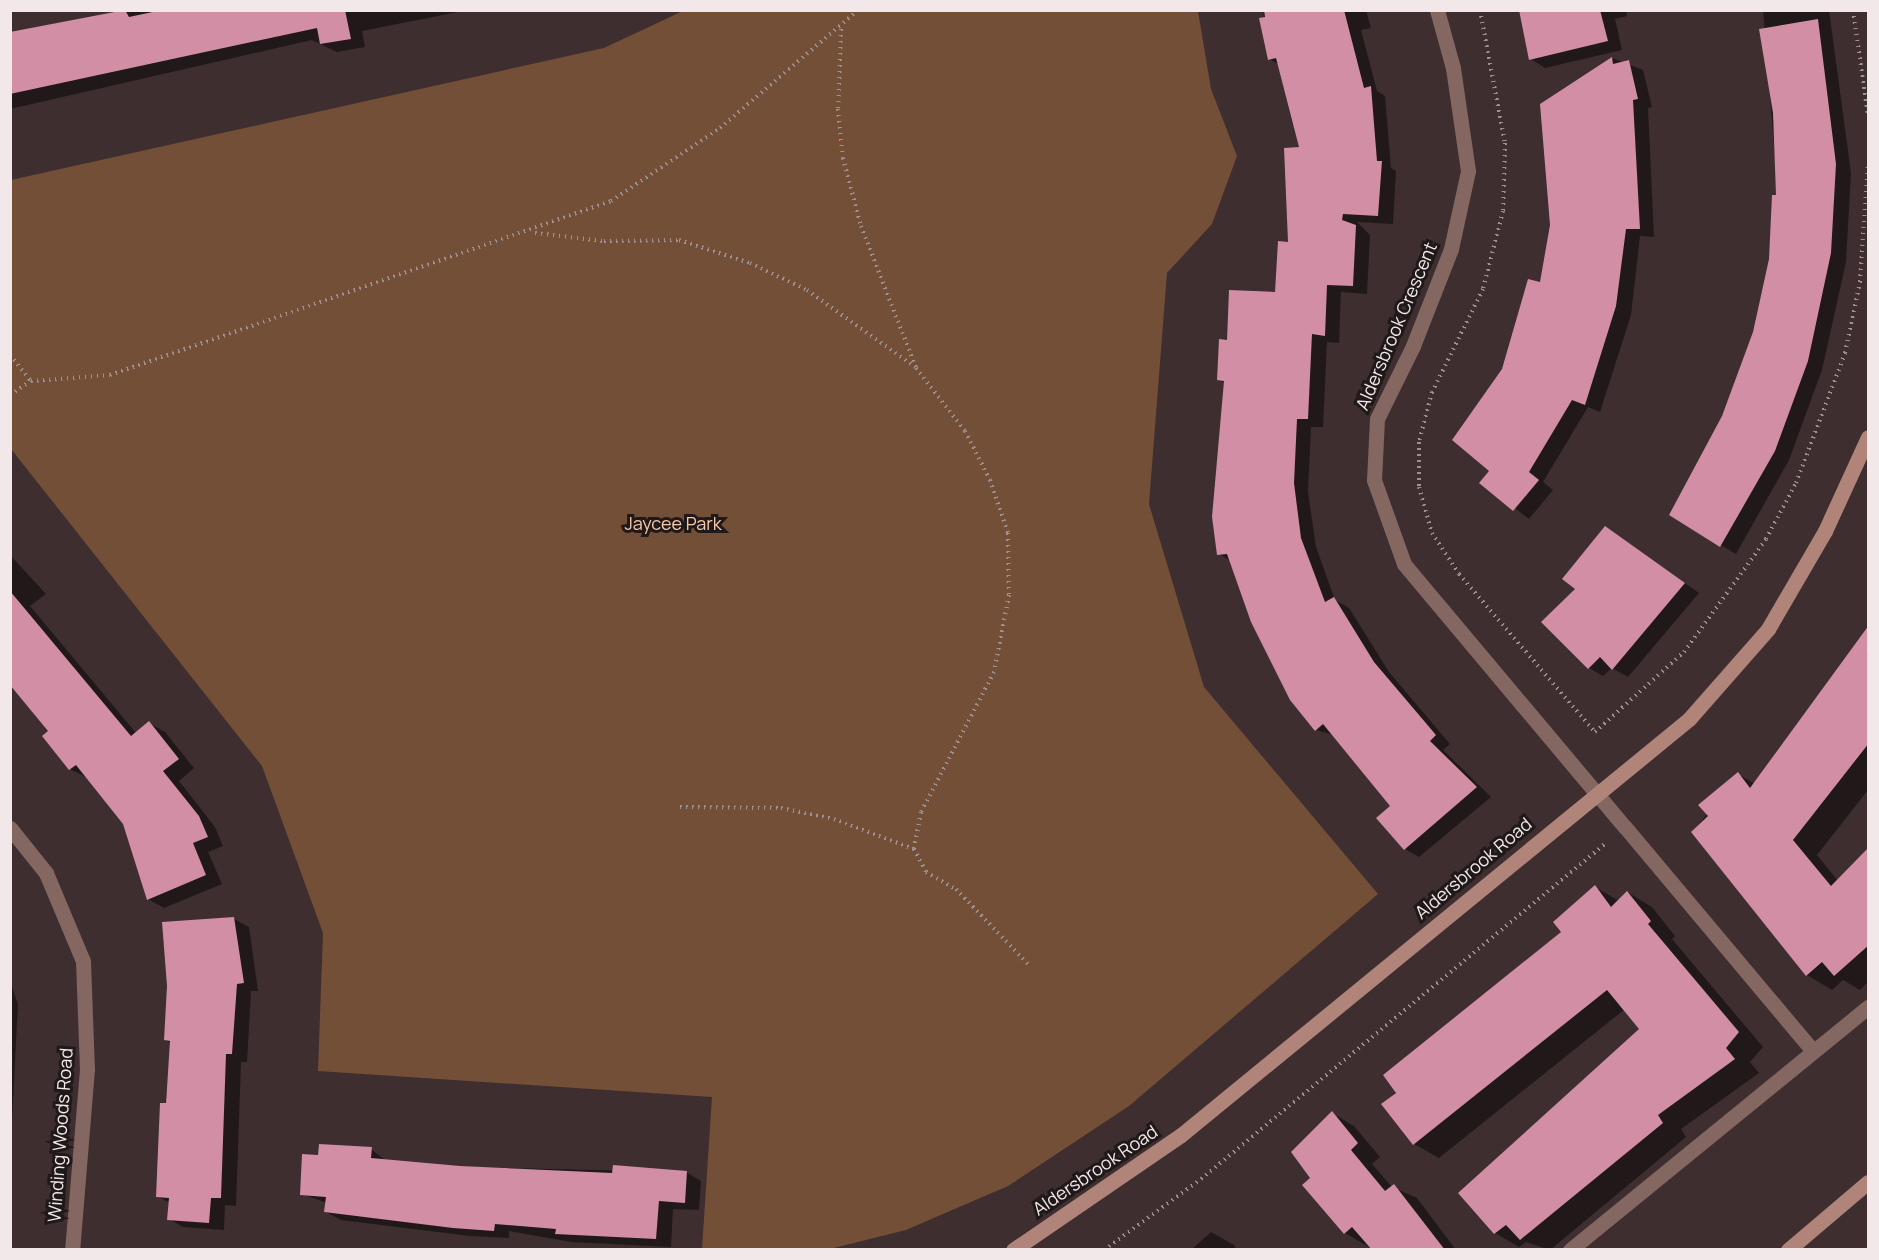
<!DOCTYPE html>
<style>
body{margin:0}
#map{position:relative;width:1879px;height:1260px;overflow:hidden;background:#3e2e2f;font-family:Manrope,sans-serif}
div>[style]{position:absolute}
.green>*{inset:0;background:#734f38}
.shadow>*{inset:0;background:#0007}
.building>*{inset:0;background:#d18ea5}
.path>*{height:4px;margin-top:-2px;transform-origin:0;background:repeating-linear-gradient(90deg,#9e9192 0 1.5px,transparent 0 6px)}
.lane>*{height:15px;margin:-7.5px;padding:0 7.5px;transform-origin:7.5px;border-radius:7.5px;background:#846760}
.street>*{height:15px;margin:-7.5px;padding:0 7.5px;transform-origin:7.5px;border-radius:7.5px;background:#846760}
.secondary>*{height:15px;margin:-7.5px;padding:0 7.5px;transform-origin:7.5px;border-radius:7.5px;background:#b18479}
span{translate:-50% -50%;white-space:nowrap;text-align:center;line-height:1.15;-webkit-text-stroke:6px #201919;paint-order:stroke}
.street-label{font-size:18px;color:#f3e8e9}
.park-label{font-size:18px;color:#f9c7a9}
.frame{position:absolute;inset:0;border:12px solid #f3e8e9;pointer-events:none}
</style>
<div id="map">
<div class="green">
<i style="clip-path:polygon(685px 10px,1198px 11px,1211px 89px,1237px 156px,1212px 224px,1167px 273px,1149px 504px,1204px 687px,1378px 894px,1129px 1106px,1008px 1186px,906px 1230px,830px 1249px,702px 1249px,712px 1097px,318px 1071px,323px 933px,262px 766px,11px 449px,11px 180px,604px 48px)"></i>
</div>
<div class="shadow">
<i style="clip-path:polygon(131px 10px,468px 10px,362px 31px,365px 47px,337px 52px,312px 40px,10px 109px,10px 34px)"></i>
<i style="clip-path:polygon(1263px 10px,1366px 10px,1371px 28px,1361px 30px,1377px 91px,1385px 96px,1391px 168px,1396px 171px,1393px 224px,1357px 222px,1370px 235px,1367px 294px,1341px 292px,1339px 343px,1327px 342px,1323px 427px,1311px 427px,1308px 492px,1316px 547px,1335px 600px,1349px 608px,1389px 672px,1450px 744px,1443px 750px,1491px 797px,1419px 857px,1405px 849px,1393px 806px,1334px 735px,1316px 730px,1231px 561px,1219px 554px,1226px 383px,1219px 379px,1229px 341px,1276px 294px,1290px 243px,1301px 149px,1280px 65px,1269px 59px)"></i>
<i style="clip-path:polygon(1519px 10px,1626px 10px,1627px 16px,1615px 19px,1622px 50px,1545px 68px,1531px 59px)"></i>
<i style="clip-path:polygon(1763px 10px,1829px 10px,1851px 173px,1846px 262px,1822px 370px,1789px 460px,1736px 554px,1671px 515px,1724px 416px,1754px 333px,1770px 259px,1778px 195px)"></i>
<i style="clip-path:polygon(1612px 58px,1643px 70px,1652px 107px,1648px 108px,1654px 237px,1640px 236px,1631px 315px,1600px 412px,1588px 407px,1543px 482px,1553px 490px,1529px 519px,1481px 482px,1492px 471px,1503px 370px,1541px 284px)"></i>
<i style="clip-path:polygon(1606px 528px,1699px 593px,1628px 677px,1612px 668px,1603px 676px,1589px 668px)"></i>
<i style="clip-path:polygon(10px 555px,46px 594px,30px 606px,136px 733px,149px 723px,165px 732px,194px 768px,179px 781px,215px 827px,223px 846px,208px 852px,222px 884px,164px 908px,148px 899px,125px 823px,88px 778px,70px 769px,44px 736px,50px 732px,10px 685px)"></i>
<i style="clip-path:polygon(1868px 627px,1868px 790px,1817px 855px,1838px 881px,1868px 849px,1868px 982px,1860px 990px,1843px 980px,1832px 990px,1807px 975px,1693px 832px,1738px 774px,1755px 784px)"></i>
<i style="clip-path:polygon(1595px 887px,1619px 901px,1627px 892px,1652px 907px,1675px 936px,1672px 939px,1763px 1047px,1750px 1062px,1759px 1073px,1681px 1129px,1686px 1137px,1550px 1250px,1526px 1242px,1519px 1247px,1495px 1233px,1641px 1029px,1625px 1009px,1439px 1158px,1414px 1144px,1383px 1104px,1563px 933px)"></i>
<i style="clip-path:polygon(234px 919px,249px 927px,258px 991px,251px 991px,247px 1062px,241px 1062px,236px 1206px,225px 1205px,224px 1230px,183px 1227px,169px 1219px,170px 1203px,157px 1196px,171px 1043px,165px 1040px)"></i>
<i style="clip-path:polygon(10px 981px,18px 1004px,12px 1121px,10px 1121px)"></i>
<i style="clip-path:polygon(1332px 1113px,1354px 1126px,1380px 1157px,1372px 1164px,1392px 1187px,1417px 1198px,1456px 1250px,1374px 1250px,1345px 1233px,1312px 1178px)"></i>
<i style="clip-path:polygon(371px 1149px,386px 1161px,460px 1167px,686px 1172px,701px 1181px,699px 1210px,673px 1209px,671px 1247px,571px 1242px,509px 1231px,509px 1238px,470px 1236px,341px 1220px,326px 1212px,327px 1203px,302px 1194px,320px 1157px)"></i>
<i style="clip-path:polygon(1211px 1232px,1234px 1245px,1237px 1250px,1191px 1250px)"></i>
</div>
<div class="building">
<i style="clip-path:polygon(125px 10px,129px 17px,162px 10px,345px 10px,351px 39px,320px 44px,317px 28px,10px 94px,10px 32px)"></i>
<i style="clip-path:polygon(1264px 10px,1344px 10px,1364px 88px,1371px 86px,1377px 161px,1382px 161px,1378px 216px,1343px 214px,1342px 220px,1356px 225px,1353px 286px,1327px 285px,1325px 336px,1312px 334px,1308px 419px,1297px 419px,1294px 483px,1301px 538px,1325px 602px,1334px 597px,1374px 662px,1436px 735px,1430px 741px,1477px 787px,1404px 850px,1376px 818px,1390px 806px,1323px 724px,1315px 731px,1290px 700px,1251px 622px,1227px 554px,1217px 555px,1212px 517px,1224px 381px,1217px 380px,1219px 339px,1227px 340px,1229px 290px,1275px 292px,1278px 241px,1288px 242px,1284px 148px,1299px 147px,1276px 58px,1268px 60px,1259px 18px,1265px 17px)"></i>
<i style="clip-path:polygon(1519px 10px,1600px 10px,1608px 41px,1529px 60px)"></i>
<i style="clip-path:polygon(1818px 19px,1836px 164px,1831px 253px,1808px 361px,1775px 451px,1720px 547px,1669px 515px,1722px 416px,1753px 332px,1769px 259px,1772px 195px,1776px 195px,1773px 113px,1759px 29px)"></i>
<i style="clip-path:polygon(1612px 57px,1613px 64px,1629px 60px,1638px 99px,1633px 100px,1640px 229px,1626px 229px,1616px 306px,1585px 405px,1572px 400px,1529px 472px,1539px 480px,1513px 511px,1479px 483px,1489px 471px,1452px 440px,1502px 369px,1528px 279px,1540px 282px,1550px 225px,1540px 104px)"></i>
<i style="clip-path:polygon(1605px 526px,1685px 583px,1612px 670px,1600px 657px,1588px 669px,1541px 622px,1575px 589px,1562px 579px)"></i>
<i style="clip-path:polygon(10px 591px,131px 736px,149px 721px,179px 759px,163px 771px,199px 816px,208px 837px,193px 843px,206px 875px,147px 900px,123px 824px,76px 765px,69px 770px,42px 736px,48px 731px,10px 685px)"></i>
<i style="clip-path:polygon(1869px 625px,1869px 743px,1793px 840px,1831px 886px,1869px 847px,1869px 945px,1834px 976px,1822px 962px,1806px 976px,1691px 832px,1708px 816px,1698px 805px,1738px 772px,1750px 788px)"></i>
<i style="clip-path:polygon(1595px 885px,1611px 907px,1627px 891px,1651px 921px,1648px 924px,1739px 1032px,1726px 1048px,1735px 1059px,1658px 1115px,1663px 1123px,1520px 1240px,1506px 1225px,1494px 1234px,1458px 1193px,1639px 1029px,1607px 990px,1413px 1145px,1381px 1104px,1396px 1093px,1383px 1075px,1561px 932px,1553px 922px)"></i>
<i style="clip-path:polygon(234px 917px,244px 983px,237px 984px,232px 1054px,226px 1054px,221px 1198px,211px 1198px,209px 1223px,167px 1220px,169px 1198px,156px 1197px,160px 1103px,166px 1103px,170px 1041px,164px 1040px,167px 986px,162px 922px)"></i>
<i style="clip-path:polygon(1332px 1111px,1358px 1143px,1351px 1150px,1385px 1191px,1394px 1184px,1445px 1250px,1372px 1250px,1352px 1227px,1344px 1234px,1302px 1185px,1310px 1178px,1291px 1152px)"></i>
<i style="clip-path:polygon(319px 1144px,372px 1147px,371px 1158px,460px 1166px,612px 1173px,613px 1165px,687px 1171px,685px 1203px,659px 1201px,656px 1239px,555px 1234px,556px 1229px,495px 1224px,494px 1231px,453px 1228px,324px 1212px,326px 1197px,300px 1195px,302px 1154px,318px 1155px)"></i>
</div>
<div class="path">
<i style="left:1480px;top:10px;width:135px;rotate:79.4deg"></i>
<i style="left:1505px;top:143px;width:68px;rotate:91.7deg"></i>
<i style="left:1503px;top:211px;width:81px;rotate:104.4deg"></i>
<i style="left:1483px;top:289px;width:115px;rotate:116.3deg"></i>
<i style="left:1432px;top:392px;width:52px;rotate:104.6deg"></i>
<i style="left:1419px;top:442px;width:45px;rotate:90deg"></i>
<i style="left:1419px;top:487px;width:48px;rotate:74.2deg"></i>
<i style="left:1432px;top:533px;width:49px;rotate:56.6deg"></i>
<i style="left:1459px;top:574px;width:208px;rotate:49.3deg"></i>
<i style="left:1595px;top:732px;width:120px;rotate:-42deg"></i>
<i style="left:1684px;top:652px;width:140px;rotate:-54deg"></i>
<i style="left:1766px;top:539px;width:64px;rotate:-61.8deg"></i>
<i style="left:1796px;top:483px;width:139px;rotate:-69.3deg"></i>
<i style="left:1845px;top:353px;width:73px;rotate:-78.1deg"></i>
<i style="left:1860px;top:282px;width:120px;rotate:-86.2deg"></i>
<i style="left:1853px;top:10px;width:106px;rotate:81.9deg"></i>
<i style="left:841px;top:29px;width:80px;rotate:92.1deg"></i>
<i style="left:838px;top:109px;width:49px;rotate:84.2deg"></i>
<i style="left:843px;top:158px;width:70px;rotate:75.2deg"></i>
<i style="left:861px;top:226px;width:152px;rotate:68.8deg"></i>
<i style="left:916px;top:368px;width:80px;rotate:52.1deg"></i>
<i style="left:965px;top:431px;width:55px;rotate:63deg"></i>
<i style="left:990px;top:480px;width:56px;rotate:71.2deg"></i>
<i style="left:1008px;top:533px;width:62px;rotate:89.1deg"></i>
<i style="left:1009px;top:595px;width:78px;rotate:101deg"></i>
<i style="left:994px;top:672px;width:158px;rotate:117.5deg"></i>
<i style="left:921px;top:812px;width:38px;rotate:101deg"></i>
<i style="left:914px;top:849px;width:26px;rotate:62deg"></i>
<i style="left:926px;top:872px;width:34px;rotate:30deg"></i>
<i style="left:956px;top:889px;width:105px;rotate:46.2deg"></i>
<i style="left:535px;top:233px;width:69px;rotate:6.6deg"></i>
<i style="left:604px;top:241px;width:75px;rotate:-0.8deg"></i>
<i style="left:679px;top:240px;width:75px;rotate:17.9deg"></i>
<i style="left:750px;top:263px;width:63px;rotate:25.3deg"></i>
<i style="left:807px;top:290px;width:133px;rotate:35.5deg"></i>
<i style="left:10px;top:355px;width:33px;rotate:51deg"></i>
<i style="left:31px;top:381px;width:79px;rotate:-4.3deg"></i>
<i style="left:110px;top:375px;width:530px;rotate:-19.15deg"></i>
<i style="left:611px;top:201px;width:131px;rotate:-33.8deg"></i>
<i style="left:720px;top:128px;width:182px;rotate:-40.5deg"></i>
<i style="left:10px;top:395px;width:25px;rotate:-34deg"></i>
<i style="left:680px;top:807px;width:101px;rotate:0.6deg"></i>
<i style="left:781px;top:808px;width:54px;rotate:11.7deg"></i>
<i style="left:834px;top:819px;width:85px;rotate:20.6deg"></i>
<i style="left:1104px;top:1250px;width:120px;rotate:-36.2deg"></i>
<i style="left:1201px;top:1179px;width:526px;rotate:-39.68deg"></i>
</div>
<div class="lane">
<i style="left:1625px;top:827px;width:292px;rotate:50deg"></i>
<i style="left:1570px;top:1250px;width:385px;rotate:-39.2deg"></i>
</div>
<div class="street">
<i style="left:1437px;top:10px;width:60px;rotate:74.6deg"></i>
<i style="left:1453px;top:68px;width:104px;rotate:81.7deg"></i>
<i style="left:1468px;top:171px;width:80px;rotate:102.3deg"></i>
<i style="left:1451px;top:249px;width:104px;rotate:111.4deg"></i>
<i style="left:1413px;top:346px;width:81px;rotate:116.3deg"></i>
<i style="left:1377px;top:419px;width:61px;rotate:92.8deg"></i>
<i style="left:1374px;top:480px;width:89px;rotate:70.3deg"></i>
<i style="left:1404px;top:564px;width:344px;rotate:50deg"></i>
<i style="left:10px;top:828px;width:58px;rotate:51.3deg"></i>
<i style="left:46px;top:873px;width:95px;rotate:67.2deg"></i>
<i style="left:83px;top:961px;width:108px;rotate:87.9deg"></i>
<i style="left:87px;top:1069px;width:182px;rotate:94.7deg"></i>
</div>
<div class="secondary">
<i style="left:1013px;top:1250px;width:204px;rotate:-34.4deg"></i>
<i style="left:1181px;top:1135px;width:657px;rotate:-39.31deg"></i>
<i style="left:1689px;top:719px;width:120px;rotate:-48.7deg"></i>
<i style="left:1768px;top:629px;width:113px;rotate:-59.8deg"></i>
<i style="left:1825px;top:531px;width:103px;rotate:-65.4deg"></i>
<i style="left:1788px;top:1250px;width:105px;rotate:-40.4deg"></i>
</div>
<div class="street-label">
<span style="left:1396px;top:326px;rotate:-67deg">Aldersbrook Crescent</span>
<span style="left:1473px;top:868px;rotate:-40deg">Aldersbrook Road</span>
<span style="left:60px;top:1135px;rotate:-86deg">Winding Woods Road</span>
<span style="left:1095px;top:1170px;rotate:-34deg">Aldersbrook Road</span>
</div>
<div class="park-label">
<span style="left:673px;top:523px">Jaycee Park</span>
</div>
<div class="frame"></div>
</div>
